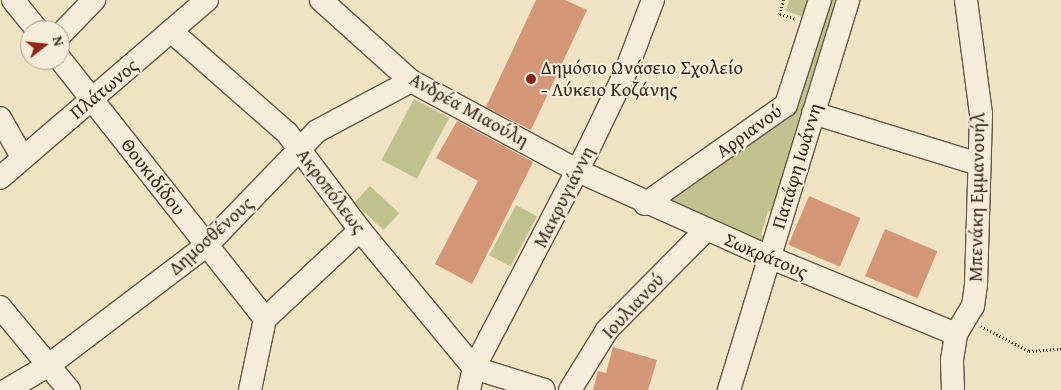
<!DOCTYPE html>
<meta charset="utf-8">
<style>
body{margin:0}
#map{position:relative;width:1061px;height:390px;overflow:hidden;background:#f0e3c4;font-family:"Gentium Book Plus",serif}
div>[style]{position:absolute}
.green>*{inset:0;background:#c1c18f;transform-origin:0 0}
.building>*{inset:0;background:#d39777;transform-origin:0 0}
.path>*{height:2.5px;margin-top:-1.25px;transform-origin:0;background:repeating-linear-gradient(90deg,#37281b 0 1px,transparent 0 3.5px)}
.roads{filter:drop-shadow(1px 0 #655745) drop-shadow(-1px 0 #655745) drop-shadow(0 1px #655745) drop-shadow(0 -1px #655745)}
.minor>*{height:22px;margin:-11px;padding:0 11px;transform-origin:11px;border-radius:11px;background:#f5edd9}
.dots>*{width:14px;height:14px;translate:-50% -50%;box-sizing:border-box;border:2px solid #f5edd9;border-radius:50%}
span{translate:-50% -50%;white-space:nowrap;text-align:center;line-height:1.15;-webkit-text-stroke:4px #f5edd9;paint-order:stroke}
.poi-label{font-size:19px;color:#37281b}
.left{translate:0 -50%;text-align:left}
.street-label{font-size:19px;color:#37281b}
.north{position:absolute;left:20px;top:20px;width:50px;height:50px;box-sizing:border-box;background:#f5edd9;border:1px solid #a99e8d;border-radius:50%;rotate:74deg;font-size:14px;font-weight:700;line-height:20px;text-align:center;color:#37281b}
.north::after{content:'';display:block;margin:auto;width:18px;height:22px;background:#8f2418;clip-path:polygon(50% 0,100% 100%,50% 72%,0 100%)}
</style>
<div id="map">
<div class="green">
<i style="clip-path:polygon(789px 0,812px 0,807px 18px,786px 11px)"></i>
<i style="clip-path:polygon(825px 0,840px 0,775px 213px,768px 211px,761px 235px,767px 237px,765px 245px,661px 204px,779px 122px)"></i>
<i style="left:414px;top:99px;width:40px;height:69px;rotate:28deg"></i>
<i style="left:370px;top:186px;width:40px;height:23px;rotate:43deg"></i>
<i style="left:516px;top:205px;width:24px;height:57px;rotate:28deg"></i>
</div>
<div class="building">
<i style="clip-path:polygon(536px 0,565px 0,587px 10px,531px 130px,486px 107px)"></i>
<i style="clip-path:polygon(457px 121px,533px 162px,472px 284px,435px 264px,478px 181px,436px 158px)"></i>
<i style="left:809px;top:196px;width:56px;height:53px;rotate:23deg"></i>
<i style="left:885px;top:229px;width:57px;height:51px;rotate:23deg"></i>
<i style="clip-path:polygon(613px 347px,657px 360px,648px 390px,593px 390px,598px 371px,606px 373px)"></i>
</div>
<div class="path">
<i style="left:784px;top:0;width:15px;rotate:106deg"></i>
<i style="left:780px;top:14px;width:15px;rotate:16deg"></i>
<i style="left:981px;top:326px;width:54px;rotate:27.5deg"></i>
<i style="left:1029px;top:351px;width:32px;rotate:-4deg"></i>
</div>
<div class="roads">
<div class="minor">
<i style="left:13px;top:0;width:38px;rotate:51deg"></i>
<i style="left:321px;top:0;width:121px;rotate:42deg"></i>
<i style="left:411px;top:81px;width:190px;rotate:28.3deg"></i>
<i style="left:578px;top:171px;width:209px;rotate:24.2deg"></i>
<i style="left:769px;top:257px;width:202px;rotate:22.4deg"></i>
<i style="left:171px;top:31px;width:154px;rotate:41.3deg"></i>
<i style="left:287px;top:133px;width:121px;rotate:53deg"></i>
<i style="left:360px;top:230px;width:179px;rotate:50.4deg"></i>
<i style="left:474px;top:368px;width:73px;rotate:17.4deg"></i>
<i style="left:60px;top:35px;width:49px;rotate:-45.8deg"></i>
<i style="left:60px;top:59px;width:331px;rotate:51.7deg"></i>
<i style="left:813px;top:113px;width:174px;rotate:17.1deg"></i>
<i style="left:0;top:118px;width:45px;rotate:60.6deg"></i>
<i style="left:0;top:178px;width:273px;rotate:-40.7deg"></i>
<i style="left:645px;top:204px;width:172px;rotate:-35.1deg"></i>
<i style="left:786px;top:105px;width:110px;rotate:-72.1deg"></i>
<i style="left:0;top:307px;width:108px;rotate:50.3deg"></i>
<i style="left:7px;top:390px;width:49px;rotate:-30.8deg"></i>
<i style="left:49px;top:365px;width:198px;rotate:-37.2deg"></i>
<i style="left:207px;top:245px;width:158px;rotate:-46deg"></i>
<i style="left:317px;top:131px;width:106px;rotate:-28deg"></i>
<i style="left:250px;top:390px;width:73px;rotate:-78.1deg"></i>
<i style="left:265px;top:319px;width:130px;rotate:-43.1deg"></i>
<i style="left:469px;top:390px;width:23px;rotate:-77deg"></i>
<i style="left:474px;top:368px;width:246px;rotate:-62.4deg"></i>
<i style="left:588px;top:150px;width:88px;rotate:-64.3deg"></i>
<i style="left:626px;top:71px;width:76px;rotate:-69.2deg"></i>
<i style="left:570px;top:390px;width:70px;rotate:-58.3deg"></i>
<i style="left:607px;top:330px;width:141px;rotate:-45.3deg"></i>
<i style="left:729px;top:390px;width:408px;rotate:-73deg"></i>
<i style="left:953px;top:390px;width:30px;rotate:-92deg"></i>
<i style="left:952px;top:360px;width:26px;rotate:-81deg"></i>
<i style="left:956px;top:334px;width:33px;rotate:-59deg"></i>
<i style="left:973px;top:306px;width:22px;rotate:-82deg"></i>
<i style="left:976px;top:284px;width:170px;rotate:-88.3deg"></i>
<i style="left:981px;top:114px;width:115px;rotate:-97.5deg"></i>
</div>
</div>
<div class="dots">
<i style="left:531px;top:79px;background:#8f2418"></i>
</div>
<div class="poi-label">
<span class="left" style="left:541px;top:79px">Δημόσιο Ωνάσειο Σχολείο<br>- Λύκειο Κοζάνης</span>
</div>
<div class="street-label">
<span style="left:104px;top:89px;rotate:-40deg">Πλάτωνος</span>
<span style="left:469px;top:110px;rotate:29deg">Ανδρέα Μιαούλη</span>
<span style="left:749px;top:131px;rotate:-36deg">Αρριανού</span>
<span style="left:797px;top:166px;rotate:-73deg">Παπάφη Ιωάννη</span>
<span style="left:153px;top:177px;rotate:52deg">Θουκιδίδου</span>
<span style="left:331px;top:191px;rotate:53deg">Ακροπόλεως</span>
<span style="left:564px;top:197px;rotate:-63deg">Μακρυγιάννη</span>
<span style="left:977px;top:197px;rotate:-89deg">Μπενάκη Εμμανουήλ</span>
<span style="left:211px;top:236px;rotate:-42deg">Δημοσθένους</span>
<span style="left:766px;top:256px;rotate:23deg">Σωκράτους</span>
<span style="left:633px;top:306px;rotate:-47deg">Ιουλιανού</span>
</div>
<div class="north">N</div>
</div>
